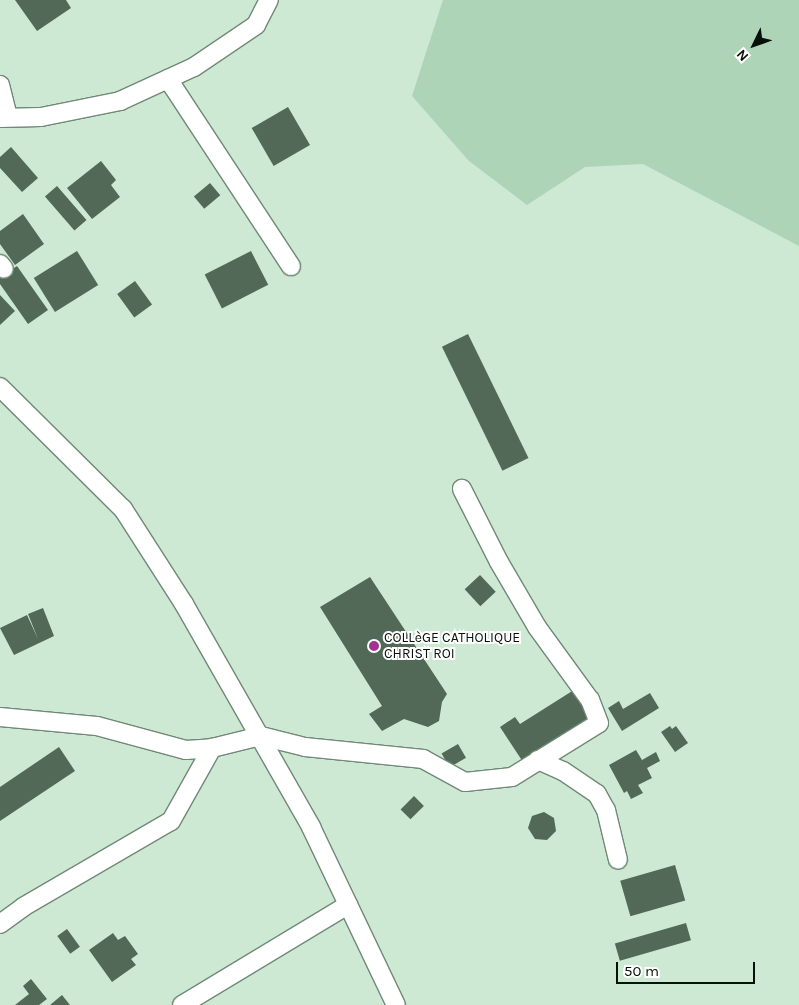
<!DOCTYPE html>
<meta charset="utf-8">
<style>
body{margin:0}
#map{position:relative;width:799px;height:1005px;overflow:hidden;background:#cde8d3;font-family:Karla,sans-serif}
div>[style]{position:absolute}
.green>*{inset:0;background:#add4b6}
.building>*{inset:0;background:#516956;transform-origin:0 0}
.roads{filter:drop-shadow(1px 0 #708976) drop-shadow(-1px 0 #708976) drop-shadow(0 1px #708976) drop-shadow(0 -1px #708976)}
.minor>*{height:18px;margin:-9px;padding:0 9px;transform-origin:9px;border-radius:9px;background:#fff}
.dots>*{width:14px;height:14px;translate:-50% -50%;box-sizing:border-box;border:2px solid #fff;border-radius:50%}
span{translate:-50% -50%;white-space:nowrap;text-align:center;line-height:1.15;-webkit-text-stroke:4px #fff;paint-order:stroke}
.poi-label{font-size:14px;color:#071009}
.left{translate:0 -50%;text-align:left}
.north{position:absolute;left:729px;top:20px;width:50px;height:50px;-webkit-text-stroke:4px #fff;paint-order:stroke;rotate:228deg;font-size:14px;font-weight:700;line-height:20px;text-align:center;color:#071009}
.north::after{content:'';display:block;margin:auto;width:18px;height:22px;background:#071009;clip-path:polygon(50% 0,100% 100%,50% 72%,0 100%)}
.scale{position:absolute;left:616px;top:962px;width:139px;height:22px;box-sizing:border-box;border:2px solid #071009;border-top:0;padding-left:6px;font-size:15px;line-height:18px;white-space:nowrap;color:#071009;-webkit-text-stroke:4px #fff;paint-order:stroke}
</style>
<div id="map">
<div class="green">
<i style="clip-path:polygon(443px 0,799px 0,799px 246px,643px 164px,585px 167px,527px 205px,469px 161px,412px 96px)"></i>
</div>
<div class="building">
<i style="clip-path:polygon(15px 0,66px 0,71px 8px,37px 31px)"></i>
<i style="left:288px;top:107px;width:44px;height:42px;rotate:60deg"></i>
<i style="clip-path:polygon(11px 147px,38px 178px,22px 192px,0 168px,0 157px)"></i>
<i style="clip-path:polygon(101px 161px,116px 180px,111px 185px,120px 197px,92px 219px,67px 188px)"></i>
<i style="left:210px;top:183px;width:16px;height:21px;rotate:50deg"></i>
<i style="left:57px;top:186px;width:45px;height:16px;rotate:49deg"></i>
<i style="clip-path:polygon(23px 214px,44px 244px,15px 265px,0 244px,0 231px)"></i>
<i style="left:77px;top:251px;width:40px;height:51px;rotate:58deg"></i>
<i style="left:251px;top:251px;width:38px;height:52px;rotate:63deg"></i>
<i style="clip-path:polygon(17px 266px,48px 310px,28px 324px,0 284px,0 278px)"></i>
<i style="left:135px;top:281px;width:29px;height:22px;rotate:54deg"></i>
<i style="clip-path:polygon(0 295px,15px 311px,0 325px)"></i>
<i style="left:468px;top:334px;width:138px;height:29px;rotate:64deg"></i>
<i style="left:480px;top:575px;width:23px;height:21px;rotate:47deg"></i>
<i style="clip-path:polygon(370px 577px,447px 694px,442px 702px,439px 721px,428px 727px,404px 719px,382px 731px,369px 714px,382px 706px,320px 607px)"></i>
<i style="clip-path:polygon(43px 608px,54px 636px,14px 655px,0 628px,27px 615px,38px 639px,28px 614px)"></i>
<i style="clip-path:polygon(577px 688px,596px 718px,523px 762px,500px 727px,515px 717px,520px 724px)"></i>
<i style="clip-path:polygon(650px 693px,659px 708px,622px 731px,608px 708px,619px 701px,623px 709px)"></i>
<i style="clip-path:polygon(670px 726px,672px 729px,676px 726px,688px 743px,675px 752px,661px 732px)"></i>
<i style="left:458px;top:744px;width:16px;height:19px;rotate:60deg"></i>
<i style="clip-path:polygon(59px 747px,75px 771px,0 821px,0 787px)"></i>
<i style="clip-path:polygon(636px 750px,642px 760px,656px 752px,660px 761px,647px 768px,652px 778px,638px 785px,643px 793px,631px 799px,627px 791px,624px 793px,609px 765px)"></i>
<i style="left:414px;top:796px;width:14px;height:19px;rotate:45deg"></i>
<i style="clip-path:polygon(544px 812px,554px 818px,556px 831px,547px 840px,535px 839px,528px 828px,532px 816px)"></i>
<i style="left:675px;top:865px;width:37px;height:57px;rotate:74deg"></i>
<i style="left:686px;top:923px;width:18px;height:74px;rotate:74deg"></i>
<i style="left:67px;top:929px;width:22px;height:12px;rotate:54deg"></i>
<i style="clip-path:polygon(113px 933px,118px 940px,125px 936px,138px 954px,131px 959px,136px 965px,112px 982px,89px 950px)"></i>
<i style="clip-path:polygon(31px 979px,47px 999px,39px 1005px,15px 1005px,29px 994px,23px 986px)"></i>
<i style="clip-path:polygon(62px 995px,70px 1005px,50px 1005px)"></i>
</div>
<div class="roads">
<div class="minor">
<i style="left:168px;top:79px;width:224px;rotate:56.7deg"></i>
<i style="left:0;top:85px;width:33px;rotate:76deg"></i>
<i style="left:0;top:118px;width:41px;rotate:-1.4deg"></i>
<i style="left:41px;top:117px;width:81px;rotate:-11.4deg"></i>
<i style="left:120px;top:101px;width:81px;rotate:-24.7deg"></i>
<i style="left:194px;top:67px;width:75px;rotate:-34.1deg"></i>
<i style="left:256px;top:25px;width:28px;rotate:-63deg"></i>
<i style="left:0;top:264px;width:6px;rotate:51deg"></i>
<i style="left:0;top:387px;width:173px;rotate:44.8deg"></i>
<i style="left:123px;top:509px;width:113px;rotate:57.3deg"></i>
<i style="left:184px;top:604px;width:257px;rotate:60.3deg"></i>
<i style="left:311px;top:827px;width:197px;rotate:64.5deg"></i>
<i style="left:0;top:717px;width:97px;rotate:5.3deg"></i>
<i style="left:97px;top:726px;width:92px;rotate:15.1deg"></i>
<i style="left:186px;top:750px;width:26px;rotate:-4deg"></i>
<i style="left:212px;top:748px;width:50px;rotate:-13.8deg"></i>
<i style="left:261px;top:736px;width:45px;rotate:14deg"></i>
<i style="left:305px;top:747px;width:119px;rotate:5.8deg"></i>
<i style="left:423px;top:759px;width:48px;rotate:28.7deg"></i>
<i style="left:465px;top:782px;width:47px;rotate:-6.1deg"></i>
<i style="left:512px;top:777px;width:102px;rotate:-31.8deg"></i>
<i style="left:599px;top:723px;width:25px;rotate:-111deg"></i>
<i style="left:590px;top:700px;width:90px;rotate:-126deg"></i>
<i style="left:537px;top:627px;width:75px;rotate:-120.3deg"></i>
<i style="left:499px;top:562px;width:82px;rotate:-116.9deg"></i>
<i style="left:538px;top:760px;width:27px;rotate:24deg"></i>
<i style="left:563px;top:771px;width:41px;rotate:34.1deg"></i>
<i style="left:597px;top:794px;width:18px;rotate:61deg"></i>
<i style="left:606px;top:810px;width:51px;rotate:76.5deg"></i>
<i style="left:0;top:924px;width:29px;rotate:-36deg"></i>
<i style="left:23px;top:907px;width:171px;rotate:-30.2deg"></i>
<i style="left:171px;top:821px;width:84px;rotate:-60.7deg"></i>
<i style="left:182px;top:1005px;width:194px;rotate:-31.1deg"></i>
</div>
</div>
<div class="dots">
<i style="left:374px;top:646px;background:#a43390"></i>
</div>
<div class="poi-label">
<span class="left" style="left:384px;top:646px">COLLèGE CATHOLIQUE<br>CHRIST ROI</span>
</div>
<div class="north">N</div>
<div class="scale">50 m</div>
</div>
